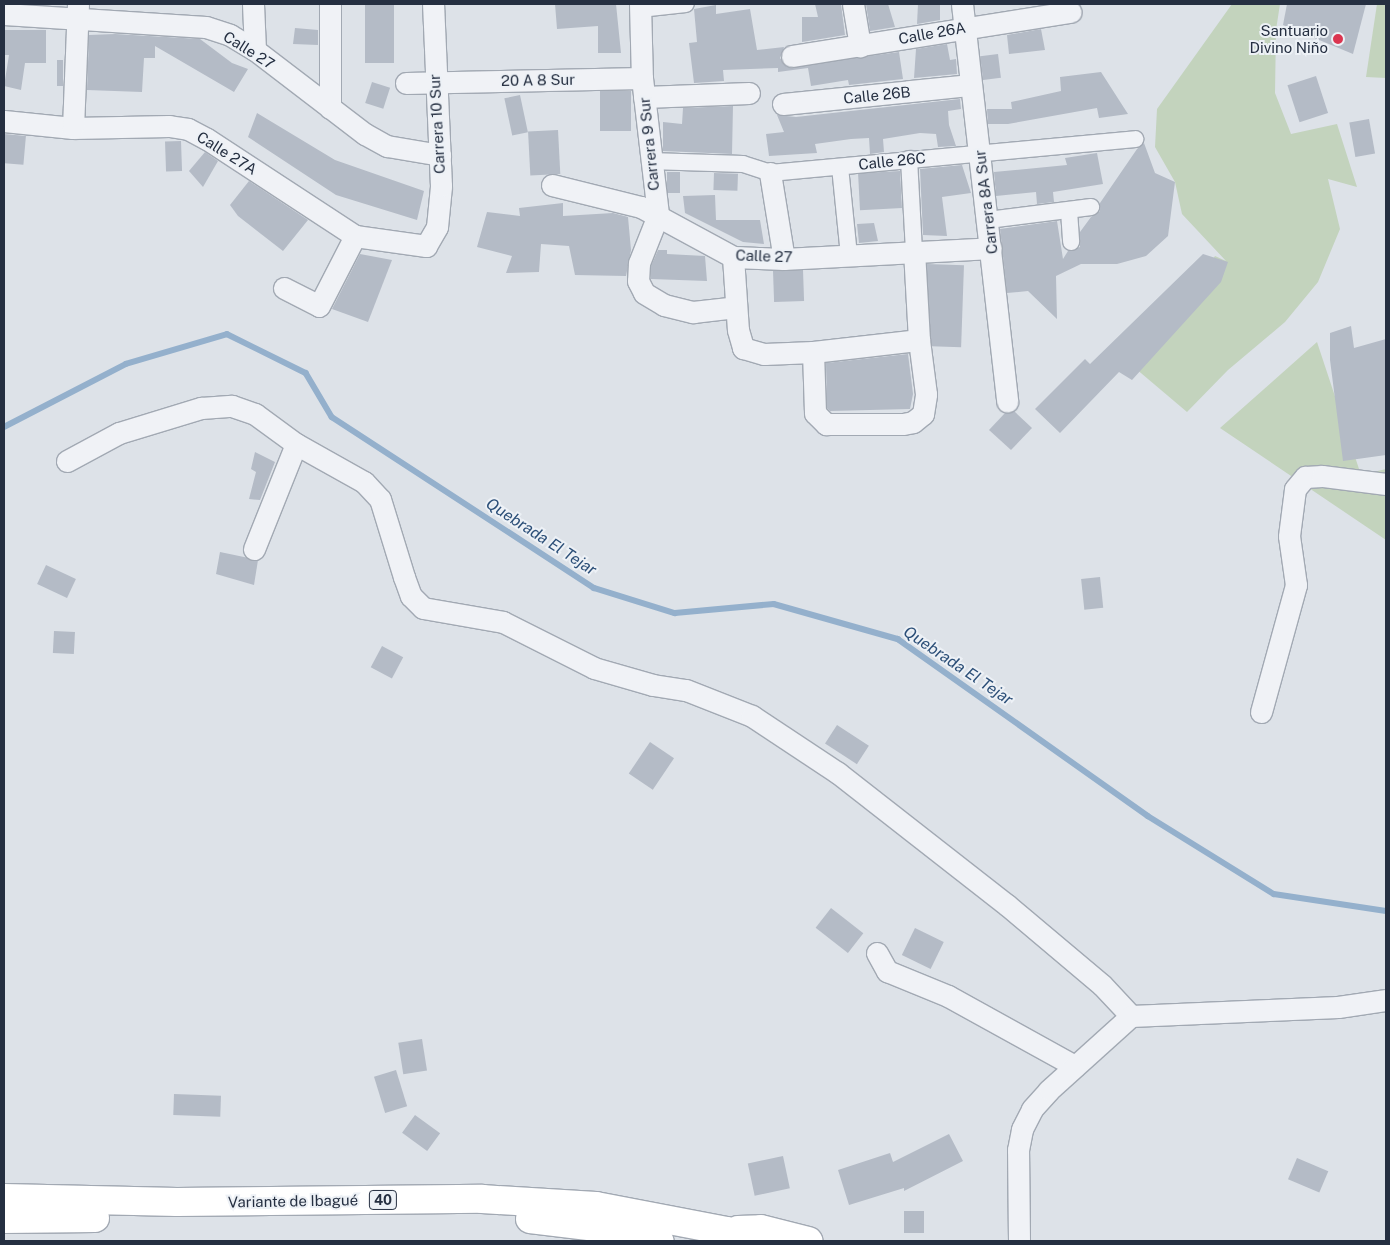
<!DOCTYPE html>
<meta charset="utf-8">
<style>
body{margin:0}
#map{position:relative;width:1390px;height:1245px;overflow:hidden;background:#dde2e8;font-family:"Public Sans",sans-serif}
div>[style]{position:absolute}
.green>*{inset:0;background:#c3d3bd}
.stream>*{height:5.5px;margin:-2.75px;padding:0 2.75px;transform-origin:2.75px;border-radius:2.75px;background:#94b0cc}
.building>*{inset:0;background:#b4bbc6;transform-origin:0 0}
.roads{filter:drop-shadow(1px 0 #a2a9b3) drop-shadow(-1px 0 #a2a9b3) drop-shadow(0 1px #a2a9b3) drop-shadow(0 -1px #a2a9b3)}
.pedestrian>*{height:16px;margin:-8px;padding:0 8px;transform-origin:8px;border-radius:8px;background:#f0f2f6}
.minor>*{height:21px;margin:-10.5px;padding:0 10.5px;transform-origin:10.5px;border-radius:10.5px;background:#f0f2f6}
.trunk>*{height:28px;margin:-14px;padding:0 14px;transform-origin:14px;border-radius:14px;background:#fff}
.dots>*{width:14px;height:14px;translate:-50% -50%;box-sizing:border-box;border:2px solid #edf1f6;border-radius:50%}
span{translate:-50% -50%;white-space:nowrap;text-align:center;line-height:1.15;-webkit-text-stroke:4px #edf1f6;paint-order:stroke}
.shield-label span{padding:1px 4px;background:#edf1f6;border:1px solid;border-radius:4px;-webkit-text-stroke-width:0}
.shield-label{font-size:14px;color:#252f41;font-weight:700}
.poi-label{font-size:15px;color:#252f41}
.right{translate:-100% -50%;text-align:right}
.street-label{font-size:15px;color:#252f41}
.water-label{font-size:16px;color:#2c4f78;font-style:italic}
.frame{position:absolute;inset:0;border:5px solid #252f41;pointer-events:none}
</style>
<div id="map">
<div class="green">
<i style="clip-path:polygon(1232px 4px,1280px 4px,1276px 30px,1275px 93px,1291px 134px,1337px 124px,1357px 187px,1328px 179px,1340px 229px,1318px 282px,1285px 322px,1228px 370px,1187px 412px,1122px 357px,1198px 281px,1215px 256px,1226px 261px,1182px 214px,1175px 182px,1155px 147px,1157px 109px)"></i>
<i style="clip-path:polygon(1377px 4px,1386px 4px,1386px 78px,1366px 77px)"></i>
<i style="clip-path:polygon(1317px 342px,1361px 475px,1386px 469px,1386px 540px,1220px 428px)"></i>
</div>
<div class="stream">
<i style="left:4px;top:427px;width:137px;rotate:-27.3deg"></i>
<i style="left:126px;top:364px;width:105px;rotate:-16.5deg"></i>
<i style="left:227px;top:334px;width:88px;rotate:26.3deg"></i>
<i style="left:306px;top:373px;width:51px;rotate:59.4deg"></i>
<i style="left:332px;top:417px;width:313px;rotate:33.1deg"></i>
<i style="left:594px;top:588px;width:85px;rotate:17.2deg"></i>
<i style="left:675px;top:613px;width:99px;rotate:-5.2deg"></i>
<i style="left:774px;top:604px;width:129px;rotate:15.8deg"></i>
<i style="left:898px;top:639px;width:306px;rotate:35.3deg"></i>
<i style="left:1148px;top:816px;width:148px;rotate:31.8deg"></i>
<i style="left:1274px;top:894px;width:113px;rotate:8.6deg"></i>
</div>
<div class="building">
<i style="left:365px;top:4px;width:29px;height:59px"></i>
<i style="clip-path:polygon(555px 4px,616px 4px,621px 53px,598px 53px,598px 26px,557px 29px)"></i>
<i style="clip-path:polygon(815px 4px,841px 4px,845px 35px,802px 42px,802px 17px,818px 17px)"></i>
<i style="clip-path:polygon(866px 4px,888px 4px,895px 27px,870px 31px)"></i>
<i style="clip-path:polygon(918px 4px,940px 4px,940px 20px,917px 24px)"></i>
<i style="clip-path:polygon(1287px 4px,1366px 4px,1353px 54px,1283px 25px)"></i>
<i style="clip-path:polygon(716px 5px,716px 14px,750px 9px,757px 50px,784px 47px,780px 58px,787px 67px,899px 52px,903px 79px,849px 85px,848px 80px,811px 86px,808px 68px,778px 72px,778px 68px,723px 70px,724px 81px,694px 83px,689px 43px,697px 42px,694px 9px)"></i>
<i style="clip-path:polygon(295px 28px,318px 30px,318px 45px,293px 44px)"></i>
<i style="clip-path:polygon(1041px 29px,1045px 50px,1009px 54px,1007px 35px)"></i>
<i style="clip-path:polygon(4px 30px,46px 30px,46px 63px,25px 63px,21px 90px,4px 86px,9px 55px,4px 55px)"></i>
<i style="clip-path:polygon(115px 34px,200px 39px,232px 63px,248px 69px,234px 92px,155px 46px,155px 58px,144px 58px,142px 92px,87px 90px,89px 35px)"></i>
<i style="clip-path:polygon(947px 44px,950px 60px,956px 59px,957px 74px,914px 78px,916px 49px)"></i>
<i style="left:998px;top:54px;width:24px;height:18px;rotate:83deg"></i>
<i style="left:57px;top:60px;width:6px;height:26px"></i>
<i style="clip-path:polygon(1101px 72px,1128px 114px,1099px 118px,1097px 108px,1008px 124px,988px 124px,987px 109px,1012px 109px,1011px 102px,1061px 91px,1060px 77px)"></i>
<i style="left:1316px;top:76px;width:39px;height:30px;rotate:72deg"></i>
<i style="left:372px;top:82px;width:19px;height:22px;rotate:18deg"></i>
<i style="left:600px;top:91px;width:31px;height:40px"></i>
<i style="left:520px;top:95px;width:38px;height:16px;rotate:78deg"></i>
<i style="clip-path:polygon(960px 99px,961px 109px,948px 111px,949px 125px,956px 146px,938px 147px,936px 134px,920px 133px,883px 139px,884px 152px,870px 154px,869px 138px,851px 139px,815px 144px,817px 153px,769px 156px,766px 134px,784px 132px,777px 115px,796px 117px)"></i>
<i style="clip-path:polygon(733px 106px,732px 154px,663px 151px,663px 122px,682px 124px,683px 108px)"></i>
<i style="clip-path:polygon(257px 113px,335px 160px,424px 191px,417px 220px,336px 195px,248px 137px)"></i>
<i style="left:1369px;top:119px;width:35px;height:20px;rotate:80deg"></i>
<i style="left:558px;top:130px;width:44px;height:30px;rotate:87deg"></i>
<i style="left:4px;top:134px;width:22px;height:29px;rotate:5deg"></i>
<i style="left:181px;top:141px;width:30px;height:16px;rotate:88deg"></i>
<i style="clip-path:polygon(1144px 143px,1155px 173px,1175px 182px,1168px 236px,1146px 256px,1117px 264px,1081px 264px,1056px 276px,1057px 319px,1028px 291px,1007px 293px,1000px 229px,1057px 221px,1063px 259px,1068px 251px,1080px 247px,1080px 232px,1091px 217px,1100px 211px,1100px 203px,1137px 149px)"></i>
<i style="clip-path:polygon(205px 152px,218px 161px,203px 187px,189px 171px)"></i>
<i style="clip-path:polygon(1097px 153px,1103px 184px,1053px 192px,1054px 202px,1037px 204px,1036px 192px,996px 196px,994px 172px,1067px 165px,1065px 158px)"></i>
<i style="clip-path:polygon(962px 165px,971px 193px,942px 197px,947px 236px,923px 235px,920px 169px)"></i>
<i style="left:900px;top:171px;width:37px;height:42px;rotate:87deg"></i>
<i style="left:667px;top:172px;width:13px;height:21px"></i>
<i style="left:714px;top:173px;width:24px;height:17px;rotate:2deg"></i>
<i style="clip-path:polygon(249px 181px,308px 220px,283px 251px,238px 216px,230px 205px)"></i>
<i style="clip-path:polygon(715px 195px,716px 220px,760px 220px,764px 244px,743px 242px,685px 213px,683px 196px)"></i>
<i style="clip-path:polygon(563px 203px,563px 216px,613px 213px,628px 217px,631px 250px,626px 276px,575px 275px,569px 246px,541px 244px,539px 272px,506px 273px,512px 256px,477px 247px,487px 212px,520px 216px,519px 208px)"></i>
<i style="clip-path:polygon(874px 223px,878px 241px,859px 243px,857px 224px)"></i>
<i style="clip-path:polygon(658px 250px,667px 250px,667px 254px,705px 256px,707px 281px,651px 279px,651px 266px)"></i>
<i style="clip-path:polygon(360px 254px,392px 260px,368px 322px,332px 309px)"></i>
<i style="clip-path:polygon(1203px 254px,1228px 262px,1221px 282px,1132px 380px,1119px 372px,1060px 433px,1035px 409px,1085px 359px,1090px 364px)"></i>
<i style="left:927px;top:264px;width:37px;height:82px;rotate:2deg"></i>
<i style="left:803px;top:270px;width:31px;height:30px;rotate:88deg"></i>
<i style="clip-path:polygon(1351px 326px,1354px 348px,1386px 339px,1386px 455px,1343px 461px,1330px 360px,1330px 333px)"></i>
<i style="clip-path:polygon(908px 354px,913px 394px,910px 409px,830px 411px,827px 408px,826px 363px)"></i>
<i style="clip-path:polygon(1014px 411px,1032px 428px,1011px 450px,989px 430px,1005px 413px)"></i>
<i style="clip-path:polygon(255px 452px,275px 462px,260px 500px,249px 499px,256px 472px,251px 469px)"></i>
<i style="clip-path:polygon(220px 552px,258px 560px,254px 585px,216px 574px)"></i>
<i style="left:46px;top:565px;width:33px;height:21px;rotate:25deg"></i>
<i style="left:1100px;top:577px;width:31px;height:19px;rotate:84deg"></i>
<i style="left:54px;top:631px;width:21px;height:22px;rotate:3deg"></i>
<i style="left:382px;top:646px;width:24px;height:24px;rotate:28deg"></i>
<i style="left:837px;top:725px;width:38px;height:22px;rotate:33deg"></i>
<i style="left:650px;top:742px;width:29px;height:38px;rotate:34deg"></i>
<i style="left:831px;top:908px;width:41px;height:25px;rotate:38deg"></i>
<i style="left:915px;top:928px;width:32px;height:30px;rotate:26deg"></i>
<i style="left:422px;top:1039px;width:32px;height:24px;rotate:81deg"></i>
<i style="left:396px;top:1070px;width:38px;height:23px;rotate:73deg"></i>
<i style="left:174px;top:1094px;width:47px;height:21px;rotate:2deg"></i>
<i style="left:415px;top:1115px;width:31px;height:22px;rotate:36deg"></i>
<i style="clip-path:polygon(949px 1134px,963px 1161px,904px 1191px,904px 1188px,849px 1205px,838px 1170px,890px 1153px,893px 1162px)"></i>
<i style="left:783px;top:1156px;width:33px;height:36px;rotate:78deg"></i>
<i style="left:1297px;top:1158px;width:34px;height:23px;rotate:23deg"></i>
<i style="left:904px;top:1211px;width:20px;height:22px"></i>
</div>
<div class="roads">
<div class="pedestrian">
<i style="left:640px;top:9px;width:46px;rotate:-6.2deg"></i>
<i style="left:909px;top:159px;width:92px;rotate:86.9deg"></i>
<i style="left:650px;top:161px;width:93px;rotate:1.8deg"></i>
<i style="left:743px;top:164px;width:28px;rotate:18deg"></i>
<i style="left:770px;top:173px;width:367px;rotate:-5.3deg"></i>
<i style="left:840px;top:167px;width:88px;rotate:84.2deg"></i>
<i style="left:1069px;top:211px;width:31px;rotate:86deg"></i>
<i style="left:988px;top:220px;width:104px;rotate:-7.2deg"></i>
</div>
<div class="minor">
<i style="left:253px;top:4px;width:46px;rotate:87.5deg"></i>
<i style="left:330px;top:4px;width:104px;rotate:90deg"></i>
<i style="left:640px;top:4px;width:74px;rotate:88.5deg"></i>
<i style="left:642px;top:78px;width:138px;rotate:83.3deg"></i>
<i style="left:658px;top:215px;width:52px;rotate:111.6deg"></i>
<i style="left:639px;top:263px;width:18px;rotate:93deg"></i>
<i style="left:638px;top:281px;width:13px;rotate:63deg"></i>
<i style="left:644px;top:293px;width:23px;rotate:31deg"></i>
<i style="left:664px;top:305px;width:30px;rotate:14deg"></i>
<i style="left:693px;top:312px;width:43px;rotate:-6.6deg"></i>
<i style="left:853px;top:4px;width:43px;rotate:80.5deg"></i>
<i style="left:962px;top:4px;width:400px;rotate:83.5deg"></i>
<i style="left:4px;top:14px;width:202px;rotate:3.7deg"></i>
<i style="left:206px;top:27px;width:25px;rotate:18deg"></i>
<i style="left:230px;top:35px;width:29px;rotate:31deg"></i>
<i style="left:255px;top:50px;width:138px;rotate:37.4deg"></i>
<i style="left:365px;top:134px;width:25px;rotate:29deg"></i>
<i style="left:387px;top:146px;width:54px;rotate:9.6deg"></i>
<i style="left:792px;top:56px;width:282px;rotate:-9deg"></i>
<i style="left:406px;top:83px;width:236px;rotate:-1.2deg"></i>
<i style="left:644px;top:97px;width:105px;rotate:-2.2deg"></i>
<i style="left:783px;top:104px;width:189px;rotate:-5.8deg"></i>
<i style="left:4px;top:121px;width:69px;rotate:5.8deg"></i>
<i style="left:73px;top:128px;width:96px;rotate:-1.2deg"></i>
<i style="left:169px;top:126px;width:19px;rotate:9deg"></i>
<i style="left:188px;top:129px;width:21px;rotate:28deg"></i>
<i style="left:207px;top:139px;width:177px;rotate:33.2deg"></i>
<i style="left:355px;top:236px;width:72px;rotate:8deg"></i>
<i style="left:426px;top:246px;width:22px;rotate:-60deg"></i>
<i style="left:437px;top:227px;width:41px;rotate:-84.4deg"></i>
<i style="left:441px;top:186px;width:182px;rotate:-92.5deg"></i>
<i style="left:73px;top:128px;width:124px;rotate:-87.7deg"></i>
<i style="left:770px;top:173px;width:87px;rotate:80.8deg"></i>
<i style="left:552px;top:185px;width:92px;rotate:13.9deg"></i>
<i style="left:641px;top:207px;width:105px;rotate:28.5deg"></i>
<i style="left:733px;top:257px;width:51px;rotate:2.2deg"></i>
<i style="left:784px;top:259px;width:207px;rotate:-3deg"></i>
<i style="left:733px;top:257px;width:73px;rotate:86.1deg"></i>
<i style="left:738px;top:330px;width:19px;rotate:74deg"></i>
<i style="left:743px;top:348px;width:22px;rotate:16deg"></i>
<i style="left:764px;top:354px;width:49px;rotate:-2.3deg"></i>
<i style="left:813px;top:352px;width:107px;rotate:-6.5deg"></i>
<i style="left:284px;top:288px;width:39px;rotate:27deg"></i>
<i style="left:319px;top:306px;width:79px;rotate:-62.8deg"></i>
<i style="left:813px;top:352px;width:61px;rotate:88.1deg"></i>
<i style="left:815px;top:413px;width:16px;rotate:45deg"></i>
<i style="left:826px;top:424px;width:77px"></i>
<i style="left:903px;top:424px;width:10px;rotate:-11deg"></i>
<i style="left:913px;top:422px;width:13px;rotate:-39deg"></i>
<i style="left:923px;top:414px;width:20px;rotate:-81deg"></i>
<i style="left:926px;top:394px;width:54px;rotate:-97.4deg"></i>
<i style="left:919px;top:340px;width:89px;rotate:-93.2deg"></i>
<i style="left:67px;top:461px;width:59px;rotate:-28.3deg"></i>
<i style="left:119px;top:433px;width:86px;rotate:-17deg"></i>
<i style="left:201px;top:408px;width:31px;rotate:-4deg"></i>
<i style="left:232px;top:406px;width:24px;rotate:19deg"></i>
<i style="left:255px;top:414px;width:51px;rotate:36.2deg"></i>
<i style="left:296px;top:444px;width:78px;rotate:29.2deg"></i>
<i style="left:364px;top:482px;width:23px;rotate:47deg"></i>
<i style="left:380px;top:499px;width:82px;rotate:72.9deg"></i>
<i style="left:404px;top:577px;width:20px;rotate:70deg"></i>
<i style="left:411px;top:596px;width:17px;rotate:45deg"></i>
<i style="left:423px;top:608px;width:81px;rotate:9.9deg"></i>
<i style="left:503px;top:622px;width:102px;rotate:26.8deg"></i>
<i style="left:594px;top:668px;width:61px;rotate:16.1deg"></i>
<i style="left:653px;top:685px;width:33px;rotate:9deg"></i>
<i style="left:686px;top:690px;width:71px;rotate:21.5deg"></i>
<i style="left:752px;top:716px;width:103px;rotate:33.5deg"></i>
<i style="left:838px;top:773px;width:214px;rotate:38deg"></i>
<i style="left:1007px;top:905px;width:124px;rotate:40.1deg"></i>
<i style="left:1102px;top:985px;width:42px;rotate:46.9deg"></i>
<i style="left:254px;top:549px;width:113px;rotate:-68.2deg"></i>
<i style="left:1261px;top:712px;width:132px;rotate:-74.6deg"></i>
<i style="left:1296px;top:585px;width:49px;rotate:-98.1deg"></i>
<i style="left:1289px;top:536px;width:47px;rotate:-82.7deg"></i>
<i style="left:1295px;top:489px;width:16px;rotate:-50deg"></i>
<i style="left:1305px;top:477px;width:17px;rotate:-3deg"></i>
<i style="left:1322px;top:476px;width:64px;rotate:7.1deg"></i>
<i style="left:877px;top:953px;width:21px;rotate:61deg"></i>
<i style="left:887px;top:971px;width:66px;rotate:22.3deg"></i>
<i style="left:948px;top:996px;width:145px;rotate:28.9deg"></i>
<i style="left:1019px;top:1241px;width:91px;rotate:-90.6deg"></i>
<i style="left:1018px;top:1150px;width:21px;rotate:-79deg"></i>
<i style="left:1022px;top:1129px;width:22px;rotate:-63deg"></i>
<i style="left:1032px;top:1109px;width:25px;rotate:-48deg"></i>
<i style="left:1049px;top:1090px;width:110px;rotate:-42.1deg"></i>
<i style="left:1131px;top:1016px;width:207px;rotate:-2.5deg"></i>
<i style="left:1338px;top:1007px;width:49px;rotate:-8.3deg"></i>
</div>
<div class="trunk">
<i style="left:4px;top:1198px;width:173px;rotate:1.3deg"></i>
<i style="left:177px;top:1202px;width:305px;rotate:-0.6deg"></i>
<i style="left:482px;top:1199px;width:114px;rotate:3.5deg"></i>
<i style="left:596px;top:1206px;width:133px;rotate:10.8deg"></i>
<i style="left:727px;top:1231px;width:32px;rotate:18deg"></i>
<i style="left:4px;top:1219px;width:91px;rotate:-0.6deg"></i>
<i style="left:530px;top:1219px;width:65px;rotate:7deg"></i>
<i style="left:595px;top:1227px;width:66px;rotate:12.3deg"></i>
<i style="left:738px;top:1230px;width:23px;rotate:-2deg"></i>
<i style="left:761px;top:1229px;width:49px;rotate:14.3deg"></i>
</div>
</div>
<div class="dots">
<i style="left:1338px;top:39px;background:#db3550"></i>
</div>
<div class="shield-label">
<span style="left:383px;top:1200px">40</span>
</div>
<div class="poi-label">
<span class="right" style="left:1328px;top:39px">Santuario<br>Divino Niño</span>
</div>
<div class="street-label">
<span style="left:932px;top:33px;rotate:-10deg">Calle 26A</span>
<span style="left:249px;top:50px;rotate:32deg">Calle 27</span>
<span style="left:538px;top:80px;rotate:-1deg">20 A 8 Sur</span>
<span style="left:877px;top:95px;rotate:-6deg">Calle 26B</span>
<span style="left:437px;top:124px;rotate:-93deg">Carrera 10 Sur</span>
<span style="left:649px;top:144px;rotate:-96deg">Carrera 9 Sur</span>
<span style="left:227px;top:153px;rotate:32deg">Calle 27A</span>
<span style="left:892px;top:161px;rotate:-6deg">Calle 26C</span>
<span style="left:986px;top:202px;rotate:-97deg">Carrera 8A Sur</span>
<span style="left:764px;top:256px;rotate:2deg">Calle 27</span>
<span style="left:293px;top:1201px;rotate:-1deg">Variante de Ibagué</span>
</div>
<div class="water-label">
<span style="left:541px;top:537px;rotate:33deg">Quebrada El Tejar</span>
<span style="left:958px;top:666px;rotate:34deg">Quebrada El Tejar</span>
</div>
<div class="frame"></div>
</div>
